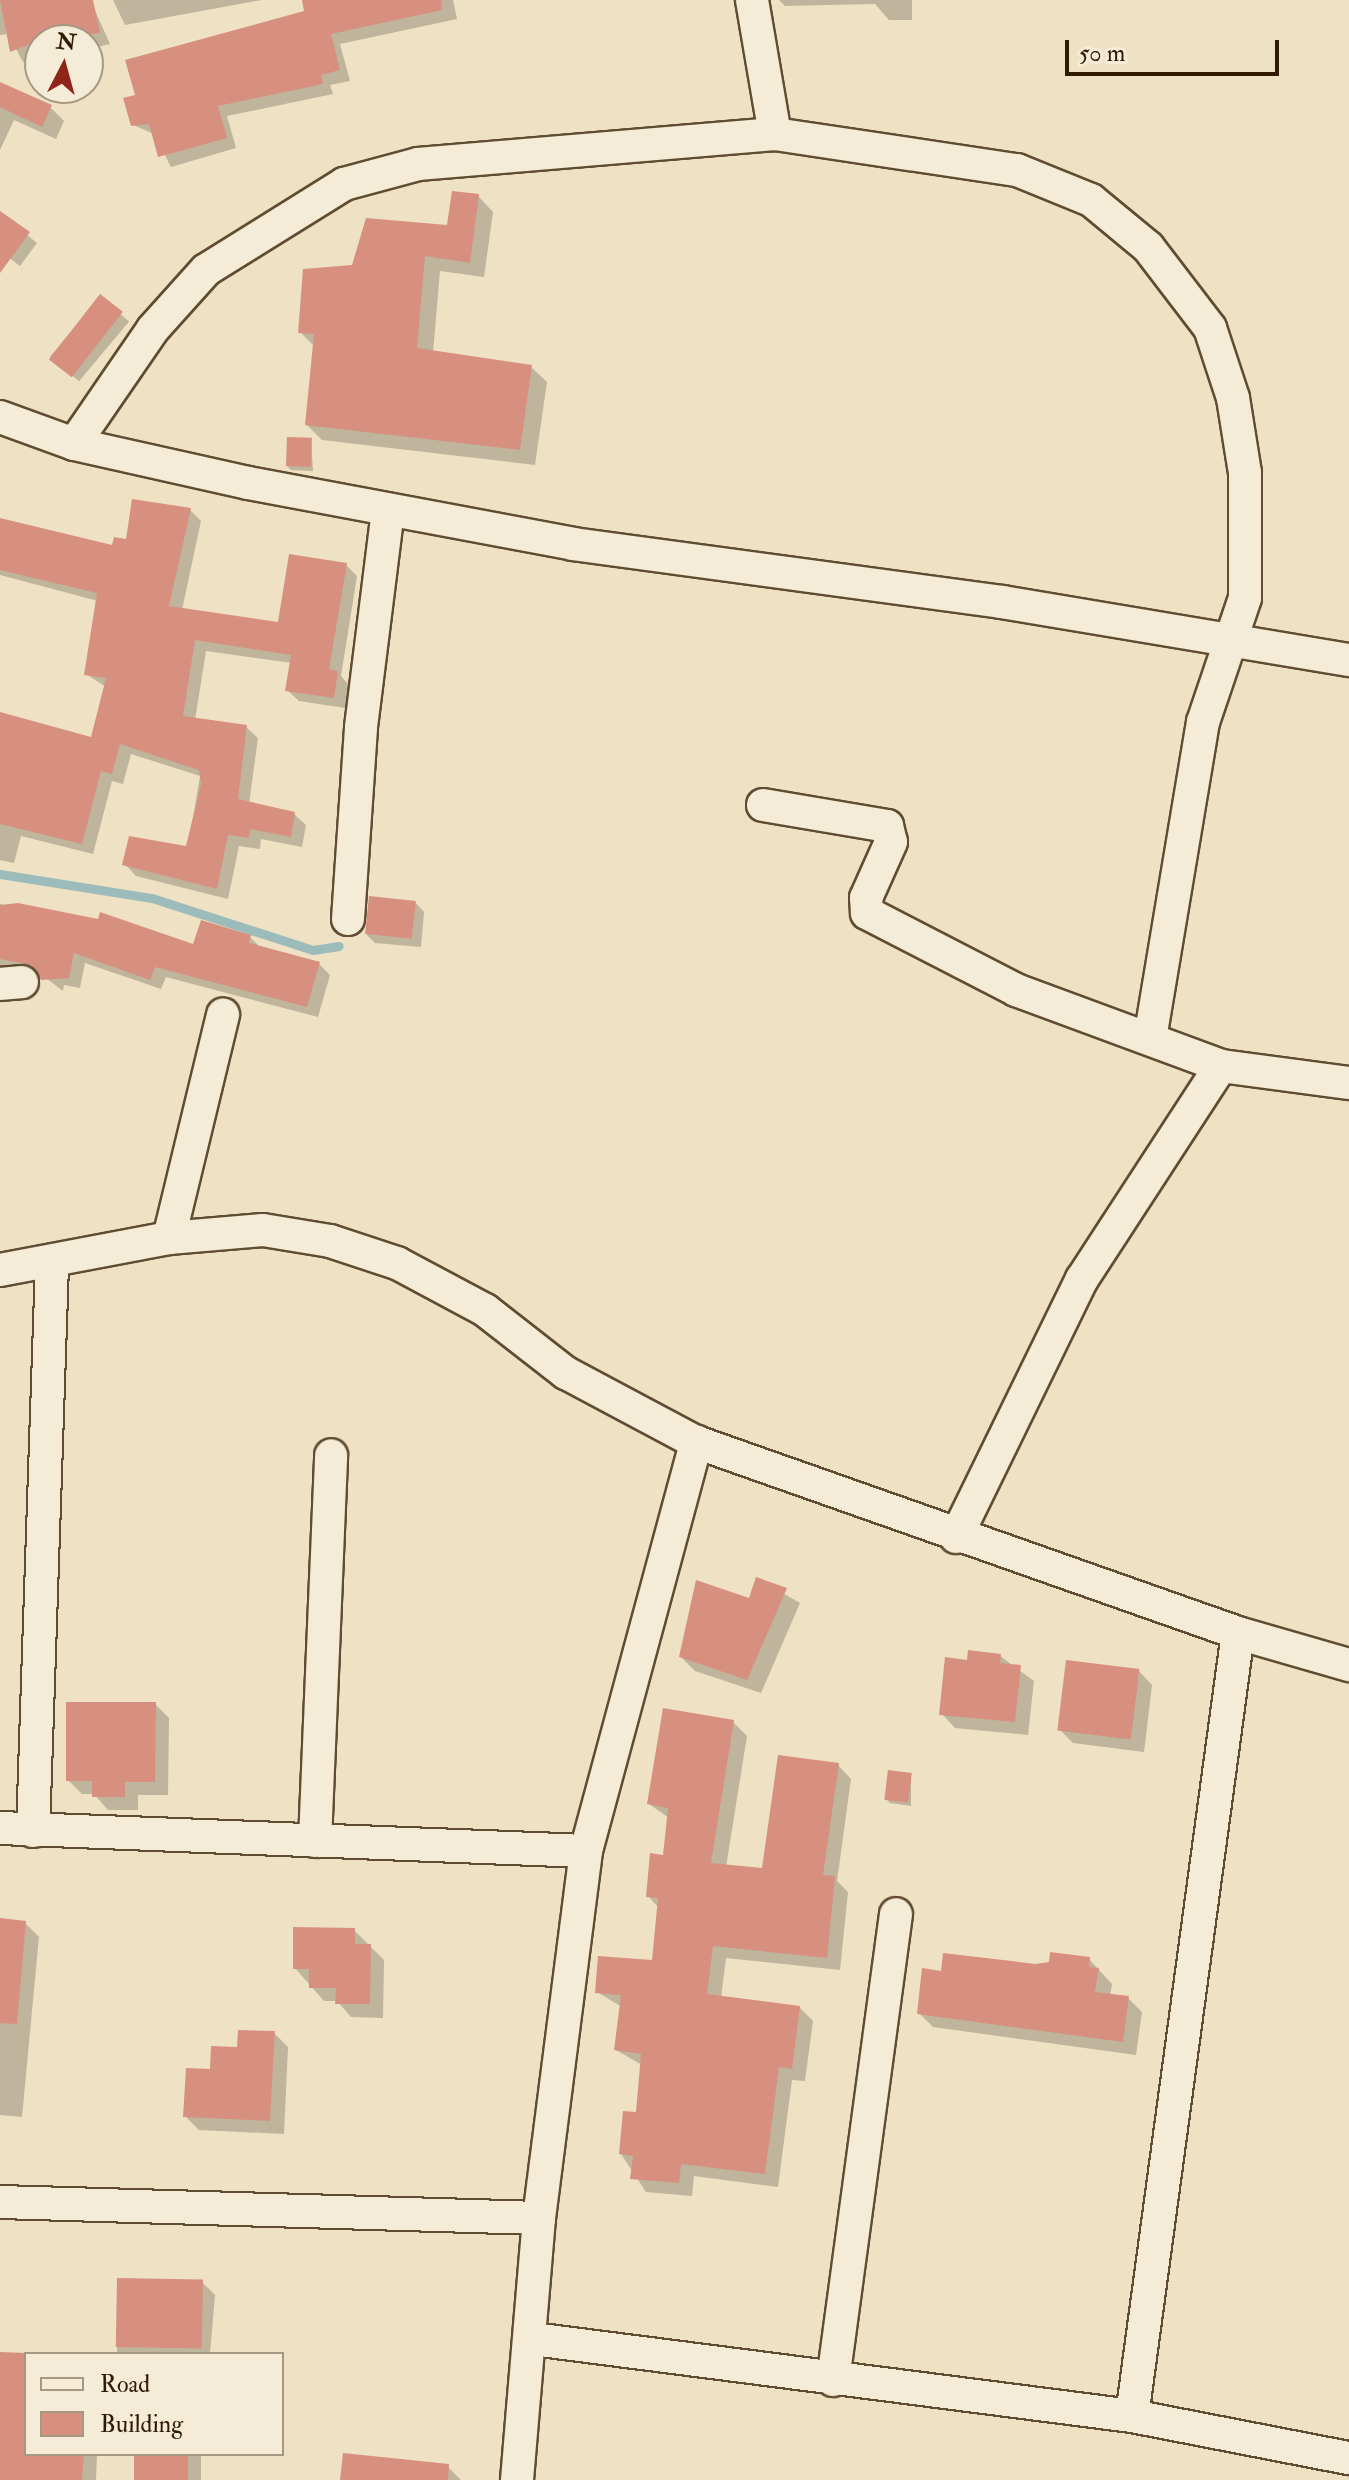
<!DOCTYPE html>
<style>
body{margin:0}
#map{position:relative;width:1349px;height:2480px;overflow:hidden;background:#efe1c3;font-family:"IM FELL Double Pica",serif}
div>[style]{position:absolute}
.shadow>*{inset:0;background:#0003;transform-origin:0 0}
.stream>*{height:9px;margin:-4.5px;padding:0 4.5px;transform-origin:4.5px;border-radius:4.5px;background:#9cbcbb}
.building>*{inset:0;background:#d7907f;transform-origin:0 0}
.roads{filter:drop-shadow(2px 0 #604c31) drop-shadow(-2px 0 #604c31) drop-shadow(0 2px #604c31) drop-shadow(0 -2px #604c31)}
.street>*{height:32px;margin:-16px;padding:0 16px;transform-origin:16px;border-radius:16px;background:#f5ecd8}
span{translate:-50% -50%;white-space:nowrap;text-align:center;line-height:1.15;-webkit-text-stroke:8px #f5ecd8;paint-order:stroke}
.legend{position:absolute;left:24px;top:2352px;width:260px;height:104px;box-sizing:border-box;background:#f5ecd8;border:2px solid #a69882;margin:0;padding:10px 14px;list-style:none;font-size:24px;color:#301a00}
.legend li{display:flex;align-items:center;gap:16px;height:40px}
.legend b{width:40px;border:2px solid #a69882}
.north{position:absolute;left:24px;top:24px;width:80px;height:80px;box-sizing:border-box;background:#f5ecd8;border:2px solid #a69882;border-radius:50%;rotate:6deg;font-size:22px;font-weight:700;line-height:32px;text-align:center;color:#301a00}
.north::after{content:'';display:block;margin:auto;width:28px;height:36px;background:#8f2418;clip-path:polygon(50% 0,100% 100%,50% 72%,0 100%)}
.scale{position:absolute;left:1065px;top:40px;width:214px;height:36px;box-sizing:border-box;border:4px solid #301a00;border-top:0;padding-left:10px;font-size:24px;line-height:28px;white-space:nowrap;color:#301a00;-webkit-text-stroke:6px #f5ecd8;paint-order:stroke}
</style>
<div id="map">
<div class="shadow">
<i style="clip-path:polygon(0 0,93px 6px,110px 44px,88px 49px,88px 40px,40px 40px,40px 59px,23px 62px,8px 34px,0 35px)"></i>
<i style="clip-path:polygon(113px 0,262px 0,125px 25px)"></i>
<i style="clip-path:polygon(304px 0,453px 0,457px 19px,340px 44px,350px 81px,330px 85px,333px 94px,227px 116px,236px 148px,171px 167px,154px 134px,133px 125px,307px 12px)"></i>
<i style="clip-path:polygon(779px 0,912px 0,912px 20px,889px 20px,875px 4px,785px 6px)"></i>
<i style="clip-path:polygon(0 84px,50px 107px,64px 121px,56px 139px,14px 120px,0 150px)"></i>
<i style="clip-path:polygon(478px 196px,493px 212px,484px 277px,440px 271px,433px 353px,531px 367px,547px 382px,535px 465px,322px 440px,307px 425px,315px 347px,300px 332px,354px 266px,448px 227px)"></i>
<i style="clip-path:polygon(0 213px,37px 243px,20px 266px,0 251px)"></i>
<i style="left:100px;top:297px;width:38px;height:78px;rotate:40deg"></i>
<i style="clip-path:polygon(311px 440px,313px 471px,291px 470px,287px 466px)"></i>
<i style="clip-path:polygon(190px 510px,201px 521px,182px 610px,279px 624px,346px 565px,357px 576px,341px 676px,348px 684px,345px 708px,299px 701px,287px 690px,292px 663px,206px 651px,195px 720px,246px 727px,258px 738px,249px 804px,294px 814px,306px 825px,302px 847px,261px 839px,260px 849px,239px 846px,228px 899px,136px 876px,125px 864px,188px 848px,200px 776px,131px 754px,123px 784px,112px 781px,93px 854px,21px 836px,14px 863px,0 860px,0 714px,92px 739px,106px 687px,86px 674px,98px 601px,0 575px,0 520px,114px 547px)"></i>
<i style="clip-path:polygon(415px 902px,424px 912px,421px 947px,375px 943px,366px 934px)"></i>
<i style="clip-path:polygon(0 904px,194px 947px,250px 937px,262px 949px,319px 964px,330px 975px,318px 1017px,166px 977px,161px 989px,85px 963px,80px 988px,64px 985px,63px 991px,42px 975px,0 970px)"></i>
<i style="clip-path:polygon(758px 1579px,800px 1603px,761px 1693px,695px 1671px,681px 1657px,751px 1601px)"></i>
<i style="clip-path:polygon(1000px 1656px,1034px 1681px,1028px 1735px,955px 1728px,942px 1714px,969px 1662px)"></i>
<i style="clip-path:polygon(1139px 1671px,1152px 1685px,1144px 1752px,1073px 1743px,1059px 1729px)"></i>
<i style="clip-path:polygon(155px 1704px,169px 1718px,168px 1795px,138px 1795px,138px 1810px,108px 1810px,94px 1794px,82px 1794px,68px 1780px)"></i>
<i style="clip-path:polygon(733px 1722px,747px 1736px,726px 1867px,764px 1871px,838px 1765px,851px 1779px,837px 1881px,848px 1892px,840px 1970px,726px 1958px,721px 1998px,799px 2007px,813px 2021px,805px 2081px,792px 2080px,778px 2187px,694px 2176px,692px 2196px,646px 2192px,621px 2154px,638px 2115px,642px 2065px,616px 2050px,622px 2007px,597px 1992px,653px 1962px,659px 1908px,648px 1896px,665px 1857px,669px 1818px,649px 1804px)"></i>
<i style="clip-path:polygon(911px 1775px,911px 1806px,890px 1803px,886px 1799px)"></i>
<i style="clip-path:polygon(0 1920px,25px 1923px,39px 1937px,22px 2117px,0 2115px)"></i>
<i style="clip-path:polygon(354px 1930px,384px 1960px,383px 2018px,351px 2017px,337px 2001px,324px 2001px,295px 1968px)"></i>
<i style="clip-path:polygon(1089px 1959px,1112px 1984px,1110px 1996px,1128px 1998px,1142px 2012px,1136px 2055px,933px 2027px,919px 2013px,943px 1973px)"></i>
<i style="clip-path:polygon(274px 2033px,288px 2047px,284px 2134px,199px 2130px,185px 2116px,212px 2071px)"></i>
<i style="clip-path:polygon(119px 2280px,202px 2282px,215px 2295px,210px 2354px,117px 2354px)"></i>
<i style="clip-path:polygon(0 2354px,26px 2355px,26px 2454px,97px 2454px,96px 2480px,0 2480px)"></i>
<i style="left:136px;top:2454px;width:65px;height:26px"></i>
<i style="clip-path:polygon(447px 2466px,461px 2480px,342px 2480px)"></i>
</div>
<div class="stream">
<i style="left:0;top:874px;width:154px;rotate:9deg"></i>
<i style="left:152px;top:898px;width:169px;rotate:17.9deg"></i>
<i style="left:313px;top:950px;width:26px;rotate:-9deg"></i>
</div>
<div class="building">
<i style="clip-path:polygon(0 0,93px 0,100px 33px,40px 40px,10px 52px)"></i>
<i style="clip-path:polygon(302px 0,441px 0,442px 10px,331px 34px,340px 70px,321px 75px,323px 84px,218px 106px,227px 138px,158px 157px,149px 124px,131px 126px,123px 98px,135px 95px,125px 60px,304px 11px)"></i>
<i style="clip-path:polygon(0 82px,52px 105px,42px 127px,0 107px)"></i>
<i style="clip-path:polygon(452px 191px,479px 194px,470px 263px,425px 256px,417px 348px,532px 365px,520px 450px,305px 425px,314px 334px,298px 333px,303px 269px,352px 265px,366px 218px,447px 225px)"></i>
<i style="clip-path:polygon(0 211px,30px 232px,0 273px)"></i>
<i style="left:100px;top:294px;width:29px;height:83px;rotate:38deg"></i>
<i style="left:287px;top:437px;width:25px;height:29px;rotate:2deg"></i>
<i style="clip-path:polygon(132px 499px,191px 508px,169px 606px,278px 622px,289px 554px,347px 563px,329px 669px,338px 671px,334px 698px,285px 691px,291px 655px,195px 640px,183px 716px,247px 725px,238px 799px,295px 812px,291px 837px,250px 829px,249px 838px,228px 835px,217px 889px,122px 865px,129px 836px,186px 846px,201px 784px,199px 770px,120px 744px,112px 774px,101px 771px,82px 844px,0 824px,0 712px,91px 737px,106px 678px,84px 675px,97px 593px,0 570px,0 518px,112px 545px,114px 537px,126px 539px)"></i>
<i style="left:369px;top:896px;width:47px;height:38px;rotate:6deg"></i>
<i style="clip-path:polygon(18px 903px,98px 919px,100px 912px,193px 944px,201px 920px,251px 935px,249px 943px,320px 962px,307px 1007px,155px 967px,150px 980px,74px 953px,69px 978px,41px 980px,31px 965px,0 959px,0 905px)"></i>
<i style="clip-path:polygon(756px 1577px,787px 1588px,747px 1680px,679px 1657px,696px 1580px,749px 1598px)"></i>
<i style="clip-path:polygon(968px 1650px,1001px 1654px,1000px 1663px,1021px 1665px,1015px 1722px,939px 1715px,945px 1657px,967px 1660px)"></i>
<i style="left:1066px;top:1660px;width:74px;height:71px;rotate:7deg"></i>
<i style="clip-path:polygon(66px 1702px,156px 1702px,155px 1782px,125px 1782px,125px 1797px,92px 1797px,92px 1781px,66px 1781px)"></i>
<i style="clip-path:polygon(663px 1708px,734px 1720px,711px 1863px,762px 1868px,778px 1755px,839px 1763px,823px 1875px,835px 1876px,827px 1958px,713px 1946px,707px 1994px,800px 2006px,792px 2069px,779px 2067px,765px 2174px,681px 2164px,679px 2183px,630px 2179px,633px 2156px,619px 2154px,623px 2111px,636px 2112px,641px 2054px,614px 2050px,621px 1995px,595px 1993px,598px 1956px,652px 1960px,658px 1898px,646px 1897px,650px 1853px,663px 1855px,668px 1808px,647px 1804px)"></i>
<i style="left:888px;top:1770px;width:24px;height:30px;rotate:7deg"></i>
<i style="clip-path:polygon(0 1918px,26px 1921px,17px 2024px,0 2023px)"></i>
<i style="clip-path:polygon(293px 1927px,355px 1928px,355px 1944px,371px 1944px,370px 2004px,335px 2004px,336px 1988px,309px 1988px,309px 1969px,293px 1969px)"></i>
<i style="clip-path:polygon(1050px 1952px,1090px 1957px,1089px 1967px,1099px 1968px,1095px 1992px,1129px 1996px,1123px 2042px,917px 2014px,922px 1968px,941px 1971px,943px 1953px,1036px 1964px,1049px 1962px)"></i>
<i style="clip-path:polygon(238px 2030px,275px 2031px,270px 2121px,183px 2117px,186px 2068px,210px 2069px,211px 2046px,237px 2047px)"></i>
<i style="left:117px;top:2278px;width:86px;height:69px;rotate:1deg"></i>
<i style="clip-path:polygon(0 2352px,26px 2353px,26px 2454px,84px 2454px,82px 2480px,0 2480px)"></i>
<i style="clip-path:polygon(343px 2453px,449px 2464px,448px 2480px,340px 2480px)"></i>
<i style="left:134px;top:2454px;width:54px;height:26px"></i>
</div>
<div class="roads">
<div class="street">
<i style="left:752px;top:0;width:136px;rotate:80.3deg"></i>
<i style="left:0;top:417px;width:79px;rotate:20deg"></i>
<i style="left:74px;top:444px;width:178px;rotate:12.6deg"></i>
<i style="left:248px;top:483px;width:331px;rotate:10.6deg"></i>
<i style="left:573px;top:544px;width:433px;rotate:7.7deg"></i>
<i style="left:1002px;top:602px;width:352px;rotate:9.5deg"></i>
<i style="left:74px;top:444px;width:140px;rotate:-55.5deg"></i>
<i style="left:153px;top:329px;width:79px;rotate:-48.1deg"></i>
<i style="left:206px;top:270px;width:163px;rotate:-31.9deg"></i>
<i style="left:344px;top:184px;width:77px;rotate:-15.1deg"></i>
<i style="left:418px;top:164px;width:358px;rotate:-4.8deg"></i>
<i style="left:775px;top:134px;width:245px;rotate:8.5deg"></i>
<i style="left:1017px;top:170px;width:80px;rotate:22.1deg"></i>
<i style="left:1091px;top:200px;width:74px;rotate:39.5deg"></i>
<i style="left:1148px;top:247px;width:102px;rotate:52.6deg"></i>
<i style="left:1210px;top:328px;width:74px;rotate:71.8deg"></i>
<i style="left:1233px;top:398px;width:76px;rotate:80.9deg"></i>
<i style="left:1245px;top:473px;width:125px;rotate:90deg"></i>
<i style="left:1245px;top:598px;width:131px;rotate:108.7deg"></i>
<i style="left:1203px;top:722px;width:320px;rotate:99.5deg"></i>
<i style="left:763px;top:805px;width:126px;rotate:9.6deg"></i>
<i style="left:887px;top:826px;width:16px;rotate:76deg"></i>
<i style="left:891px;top:842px;width:61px;rotate:114.1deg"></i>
<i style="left:866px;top:898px;width:15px;rotate:86deg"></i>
<i style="left:867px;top:913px;width:168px;rotate:27.3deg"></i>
<i style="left:1016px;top:990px;width:219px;rotate:20.3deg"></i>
<i style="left:1221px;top:1066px;width:129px;rotate:7.6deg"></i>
<i style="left:348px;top:919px;width:192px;rotate:-86.1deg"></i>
<i style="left:361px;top:727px;width:219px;rotate:-82.9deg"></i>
<i style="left:0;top:984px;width:22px;rotate:-5deg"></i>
<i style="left:169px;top:1238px;width:230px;rotate:-76.4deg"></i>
<i style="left:0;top:1270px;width:172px;rotate:-10.7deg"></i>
<i style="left:169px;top:1238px;width:94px;rotate:-4.9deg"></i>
<i style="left:263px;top:1230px;width:68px;rotate:9.3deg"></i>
<i style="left:330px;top:1241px;width:71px;rotate:18.2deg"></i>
<i style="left:397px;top:1263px;width:100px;rotate:28.1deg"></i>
<i style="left:485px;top:1310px;width:103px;rotate:37.9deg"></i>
<i style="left:566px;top:1373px;width:147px;rotate:28deg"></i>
<i style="left:696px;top:1442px;width:575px;rotate:19.41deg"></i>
<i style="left:1238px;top:1633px;width:116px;rotate:16.1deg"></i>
<i style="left:956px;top:1537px;width:287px;rotate:-64deg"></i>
<i style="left:1082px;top:1279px;width:254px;rotate:-56.9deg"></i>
<i style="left:0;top:1828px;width:586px;rotate:2.25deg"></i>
<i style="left:33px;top:1831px;width:568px;rotate:-88.08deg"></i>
<i style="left:315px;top:1841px;width:386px;rotate:-87.6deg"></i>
<i style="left:0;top:2202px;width:539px;rotate:1.7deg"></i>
<i style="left:533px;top:2339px;width:604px;rotate:7.33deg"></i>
<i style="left:1132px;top:2416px;width:221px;rotate:11deg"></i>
<i style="left:833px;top:2380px;width:470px;rotate:-82.3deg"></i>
<i style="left:1132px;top:2416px;width:790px;rotate:-82.29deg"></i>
<i style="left:517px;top:2480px;width:263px;rotate:-85.2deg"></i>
<i style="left:539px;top:2218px;width:370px;rotate:-82.7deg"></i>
<i style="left:586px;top:1851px;width:424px;rotate:-74.9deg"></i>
</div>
</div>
<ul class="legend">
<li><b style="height:10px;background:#f5ecd8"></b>Road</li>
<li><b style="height:22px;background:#d7907f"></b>Building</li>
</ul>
<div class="north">N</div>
<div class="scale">50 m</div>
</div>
